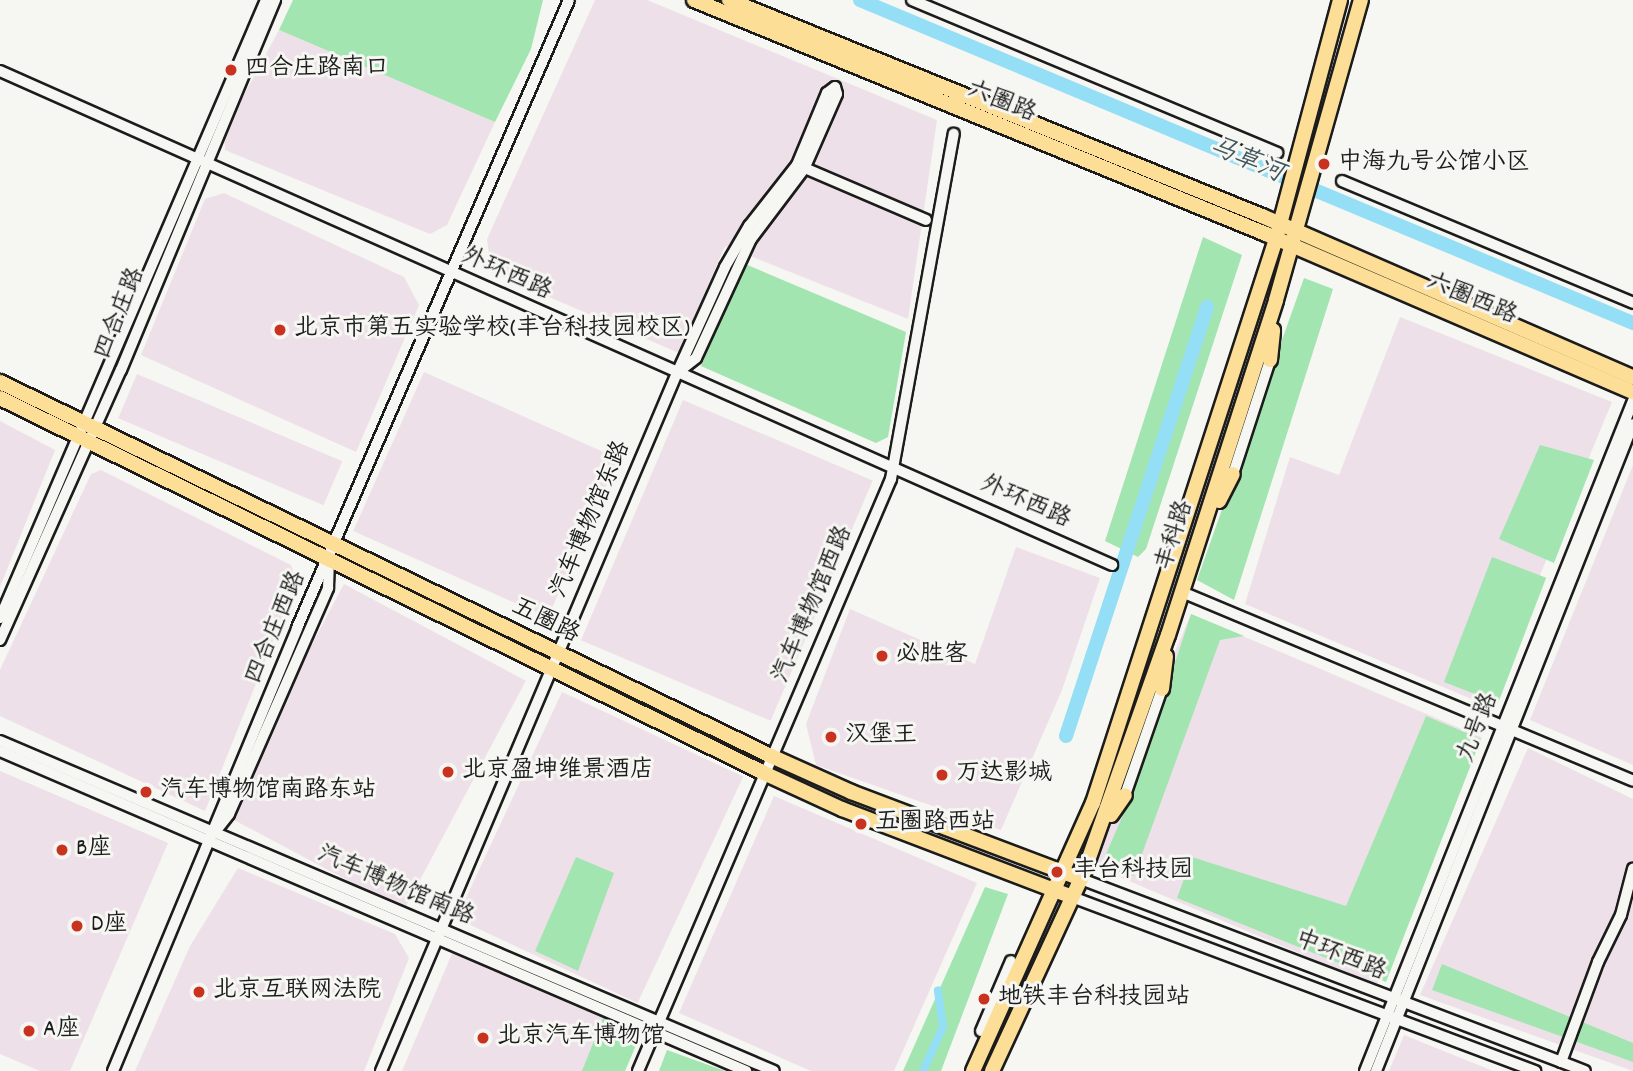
<!DOCTYPE html>
<meta charset="utf-8">
<style>
body{margin:0}
#map{position:relative;width:1633px;height:1071px;overflow:hidden;background:#f6f6f2;font-family:Dekko,"LXGW WenKai TC",sans-serif}
div>[style]{position:absolute}
.built>*{inset:0;background:#eee0e8;transform-origin:0 0}
.green>*{inset:0;background:#a2e5b0;transform-origin:0 0}
.canal>*{height:8px;margin:-4px;padding:0 4px;transform-origin:4px;border-radius:4px;background:#94def6}
.river>*{height:14px;margin:-7px;padding:0 7px;transform-origin:7px;border-radius:7px;background:#94def6}
.roads{filter:drop-shadow(2px 0 #1c1c1c) drop-shadow(-2px 0 #1c1c1c) drop-shadow(0 2px #1c1c1c) drop-shadow(0 -2px #1c1c1c)}
.minor>*{height:10px;margin:-5px;padding:0 5px;transform-origin:5px;border-radius:5px;background:#f6f6f2}
.major>*{height:14px;margin:-7px;padding:0 7px;transform-origin:7px;border-radius:7px;background:#fcde96}
.dots>*{width:19px;height:19px;translate:-50% -50%;box-sizing:border-box;border:4px solid #f6f6f2;border-radius:50%}
span{translate:-50% -50%;white-space:nowrap;text-align:center;line-height:1.15;-webkit-text-stroke:6px #f6f6f2;paint-order:stroke}
.poi-label{font-size:24px;color:#1c1c1c}
.left{translate:0 -50%;text-align:left}
.street-label{font-size:24px;color:#1c1c1c}
.water-label{font-size:26px;color:#40565d;font-style:italic}
</style>
<div id="map">
<div class="built">
<i style="clip-path:polygon(595px 0,647px 0,937px 120px,908px 319px,725px 246px,679px 353px,491px 272px,487px 239px)"></i>
<i style="clip-path:polygon(279px 30px,495px 122px,447px 225px,430px 234px,225px 150px,224px 132px)"></i>
<i style="clip-path:polygon(224px 193px,404px 277px,419px 305px,356px 452px,141px 355px,205px 199px)"></i>
<i style="clip-path:polygon(1400px 317px,1612px 402px,1486px 705px,1245px 604px,1290px 457px,1339px 475px)"></i>
<i style="left:424px;top:372px;width:213px;height:174px;rotate:24deg"></i>
<i style="left:137px;top:374px;width:223px;height:48px;rotate:23deg"></i>
<i style="left:683px;top:400px;width:206px;height:261px;rotate:23deg"></i>
<i style="clip-path:polygon(0 421px,55px 450px,0 587px)"></i>
<i style="clip-path:polygon(1633px 465px,1633px 765px,1530px 720px)"></i>
<i style="clip-path:polygon(101px 470px,291px 565px,297px 581px,205px 811px,0 716px,0 670px,91px 474px)"></i>
<i style="clip-path:polygon(1016px 547px,1100px 578px,1062px 690px,1001px 830px,816px 765px,806px 724px,850px 609px,975px 664px)"></i>
<i style="left:344px;top:584px;width:206px;height:260px;rotate:28deg"></i>
<i style="left:1191px;top:614px;width:316px;height:270px;rotate:23deg"></i>
<i style="left:562px;top:692px;width:200px;height:250px;rotate:25deg"></i>
<i style="clip-path:polygon(1528px 748px,1633px 799px,1633px 1071px,1420px 995px)"></i>
<i style="clip-path:polygon(0 771px,168px 843px,70px 1071px,40px 1071px,0 1054px)"></i>
<i style="clip-path:polygon(774px 796px,977px 883px,894px 1071px,811px 1071px,679px 1013px)"></i>
<i style="clip-path:polygon(238px 868px,395px 934px,409px 958px,364px 1071px,135px 1071px,190px 946px)"></i>
<i style="clip-path:polygon(454px 949px,607px 1016px,583px 1071px,402px 1071px)"></i>
<i style="clip-path:polygon(1404px 1035px,1493px 1071px,1389px 1071px)"></i>
</div>
<div class="green">
<i style="clip-path:polygon(293px 0,543px 0,531px 49px,495px 122px,279px 30px)"></i>
<i style="clip-path:polygon(1203px 237px,1242px 255px,1146px 549px,1138px 557px,1105px 541px)"></i>
<i style="clip-path:polygon(745px 264px,906px 332px,888px 437px,876px 443px,701px 366px)"></i>
<i style="clip-path:polygon(1304px 278px,1333px 289px,1234px 600px,1197px 580px)"></i>
<i style="clip-path:polygon(1540px 445px,1594px 460px,1554px 563px,1499px 539px)"></i>
<i style="left:1492px;top:557px;width:58px;height:134px;rotate:21deg"></i>
<i style="clip-path:polygon(1191px 614px,1244px 636px,1220px 640px,1134px 876px,1100px 868px,1132px 794px)"></i>
<i style="clip-path:polygon(1426px 716px,1481px 739px,1386px 982px,1177px 898px,1192px 857px,1346px 906px)"></i>
<i style="clip-path:polygon(576px 857px,614px 873px,578px 971px,535px 951px)"></i>
<i style="clip-path:polygon(985px 887px,1008px 894px,941px 1071px,903px 1071px)"></i>
<i style="clip-path:polygon(1442px 964px,1633px 1043px,1633px 1062px,1432px 990px)"></i>
<i style="clip-path:polygon(603px 1018px,631px 1027px,637px 1043px,625px 1071px,582px 1071px)"></i>
<i style="clip-path:polygon(667px 1050px,725px 1071px,659px 1071px)"></i>
</div>
<div class="canal">
<i style="left:923px;top:1071px;width:48px;rotate:-65.6deg"></i>
<i style="left:943px;top:1027px;width:37px;rotate:-98deg"></i>
</div>
<div class="river">
<i style="left:860px;top:0;width:838px;rotate:22.68deg"></i>
<i style="left:1066px;top:736px;width:452px;rotate:-71.8deg"></i>
</div>
<div class="roads">
<div class="minor">
<i style="left:912px;top:0;width:396px;rotate:22.7deg"></i>
<i style="left:0;top:71px;width:1217px;rotate:23.95deg"></i>
<i style="left:800px;top:166px;width:137px;rotate:23.2deg"></i>
<i style="left:1342px;top:181px;width:316px;rotate:22.7deg"></i>
<i style="left:1233px;top:474px;width:120px;rotate:-72deg"></i>
<i style="left:1182px;top:592px;width:489px;rotate:22.7deg"></i>
<i style="left:0;top:618px;width:673px;rotate:-66.71deg"></i>
<i style="left:0;top:640px;width:296px;rotate:-65.9deg"></i>
<i style="left:121px;top:370px;width:401px;rotate:-67.4deg"></i>
<i style="left:0;top:741px;width:841px;rotate:23.09deg"></i>
<i style="left:0;top:751px;width:812px;rotate:23.22deg"></i>
<i style="left:1125px;top:795px;width:112px;rotate:-70.8deg"></i>
<i style="left:219px;top:827px;width:16px;rotate:-52deg"></i>
<i style="left:229px;top:814px;width:247px;rotate:-66.3deg"></i>
<i style="left:328px;top:588px;width:25px;rotate:-88deg"></i>
<i style="left:1081px;top:879px;width:539px;rotate:20.85deg"></i>
<i style="left:1072px;top:897px;width:495px;rotate:20.6deg"></i>
<i style="left:981px;top:1031px;width:76px;rotate:-66.8deg"></i>
<i style="left:1561px;top:1062px;width:107px;rotate:-69.7deg"></i>
<i style="left:1598px;top:962px;width:52px;rotate:-63.9deg"></i>
<i style="left:1621px;top:915px;width:48px;rotate:-75.4deg"></i>
<i style="left:113px;top:1071px;width:480px;rotate:-67.4deg"></i>
<i style="left:297px;top:628px;width:684px;rotate:-66.58deg"></i>
<i style="left:381px;top:1071px;width:758px;rotate:-67.02deg"></i>
<i style="left:677px;top:373px;width:116px;rotate:-65.6deg"></i>
<i style="left:725px;top:267px;width:48px;rotate:-59.7deg"></i>
<i style="left:749px;top:226px;width:78px;rotate:-51.8deg"></i>
<i style="left:797px;top:165px;width:78px;rotate:-67.4deg"></i>
<i style="left:827px;top:93px;width:10px;rotate:-37deg"></i>
<i style="left:835px;top:87px;width:7px;rotate:74deg"></i>
<i style="left:837px;top:94px;width:82px;rotate:113.7deg"></i>
<i style="left:804px;top:169px;width:88px;rotate:127.1deg"></i>
<i style="left:751px;top:239px;width:131px;rotate:114.8deg"></i>
<i style="left:696px;top:358px;width:24px;rotate:142deg"></i>
<i style="left:638px;top:1071px;width:644px;rotate:-66.86deg"></i>
<i style="left:891px;top:479px;width:351px;rotate:-79.7deg"></i>
<i style="left:1365px;top:1071px;width:722px;rotate:-68.2deg"></i>
<i style="left:1376px;top:1071px;width:696px;rotate:-68.34deg"></i>
</div>
<div class="major">
<i style="left:694px;top:0;width:618px;rotate:22.25deg"></i>
<i style="left:1266px;top:234px;width:400px;rotate:23.3deg"></i>
<i style="left:729px;top:0;width:575px;rotate:22.06deg"></i>
<i style="left:1262px;top:216px;width:404px;rotate:23.5deg"></i>
<i style="left:1270px;top:360px;width:30px;rotate:-84deg"></i>
<i style="left:0;top:382px;width:857px;rotate:25.88deg"></i>
<i style="left:771px;top:756px;width:88px;rotate:24.2deg"></i>
<i style="left:851px;top:792px;width:246px;rotate:20.7deg"></i>
<i style="left:0;top:398px;width:851px;rotate:26.14deg"></i>
<i style="left:764px;top:773px;width:86px;rotate:24.8deg"></i>
<i style="left:842px;top:809px;width:246px;rotate:20.9deg"></i>
<i style="left:1219px;top:501px;width:30px;rotate:-63deg"></i>
<i style="left:1162px;top:689px;width:33px;rotate:-83deg"></i>
<i style="left:1111px;top:815px;width:24px;rotate:-55deg"></i>
<i style="left:973px;top:1071px;width:294px;rotate:-65.9deg"></i>
<i style="left:1093px;top:803px;width:593px;rotate:-72.02deg"></i>
<i style="left:1276px;top:239px;width:247px;rotate:-75deg"></i>
<i style="left:992px;top:1071px;width:219px;rotate:-65.2deg"></i>
<i style="left:1084px;top:872px;width:251px;rotate:-70.5deg"></i>
<i style="left:1168px;top:635px;width:352px;rotate:-72.1deg"></i>
<i style="left:1276px;top:300px;width:312px;rotate:-74.2deg"></i>
</div>
</div>
<div class="dots">
<i style="left:231px;top:70px;background:#c8321e"></i>
<i style="left:1324px;top:164px;background:#c8321e"></i>
<i style="left:280px;top:330px;background:#c8321e"></i>
<i style="left:882px;top:656px;background:#c8321e"></i>
<i style="left:831px;top:737px;background:#c8321e"></i>
<i style="left:448px;top:772px;background:#c8321e"></i>
<i style="left:942px;top:775px;background:#c8321e"></i>
<i style="left:146px;top:792px;background:#c8321e"></i>
<i style="left:861px;top:824px;background:#c8321e"></i>
<i style="left:62px;top:850px;background:#c8321e"></i>
<i style="left:1057px;top:872px;background:#c8321e"></i>
<i style="left:77px;top:926px;background:#c8321e"></i>
<i style="left:199px;top:992px;background:#c8321e"></i>
<i style="left:984px;top:999px;background:#c8321e"></i>
<i style="left:29px;top:1031px;background:#c8321e"></i>
<i style="left:483px;top:1038px;background:#c8321e"></i>
</div>
<div class="poi-label">
<span class="left" style="left:245px;top:70px">四合庄路南口</span>
<span class="left" style="left:1338px;top:164px">中海九号公馆小区</span>
<span class="left" style="left:294px;top:330px">北京市第五实验学校(丰台科技园校区)</span>
<span class="left" style="left:896px;top:656px">必胜客</span>
<span class="left" style="left:845px;top:737px">汉堡王</span>
<span class="left" style="left:462px;top:772px">北京盈坤维景酒店</span>
<span class="left" style="left:956px;top:775px">万达影城</span>
<span class="left" style="left:160px;top:792px">汽车博物馆南路东站</span>
<span class="left" style="left:875px;top:824px">五圈路西站</span>
<span class="left" style="left:76px;top:850px">B座</span>
<span class="left" style="left:1073px;top:872px">丰台科技园</span>
<span class="left" style="left:91px;top:926px">D座</span>
<span class="left" style="left:213px;top:992px">北京互联网法院</span>
<span class="left" style="left:998px;top:999px">地铁丰台科技园站</span>
<span class="left" style="left:43px;top:1031px">A座</span>
<span class="left" style="left:497px;top:1038px">北京汽车博物馆</span>
</div>
<div class="street-label">
<span style="left:1001px;top:103px;rotate:22deg">六圈路</span>
<span style="left:506px;top:275px;rotate:24deg">外环西路</span>
<span style="left:1471px;top:300px;rotate:23deg">六圈西路</span>
<span style="left:121px;top:314px;rotate:-68deg">四合庄路</span>
<span style="left:1025px;top:503px;rotate:24deg">外环西路</span>
<span style="left:592px;top:520px;rotate:-67deg">汽车博物馆东路</span>
<span style="left:1176px;top:536px;rotate:-72deg">丰科路</span>
<span style="left:814px;top:605px;rotate:-67deg">汽车博物馆西路</span>
<span style="left:545px;top:622px;rotate:26deg">五圈路</span>
<span style="left:277px;top:628px;rotate:-67deg">四合庄西路</span>
<span style="left:1479px;top:728px;rotate:-68deg">九号路</span>
<span style="left:395px;top:887px;rotate:23deg">汽车博物馆南路</span>
<span style="left:1340px;top:957px;rotate:22deg">中环西路</span>
</div>
<div class="water-label">
<span style="left:1246px;top:161px;rotate:23deg">马草河</span>
</div>
</div>
